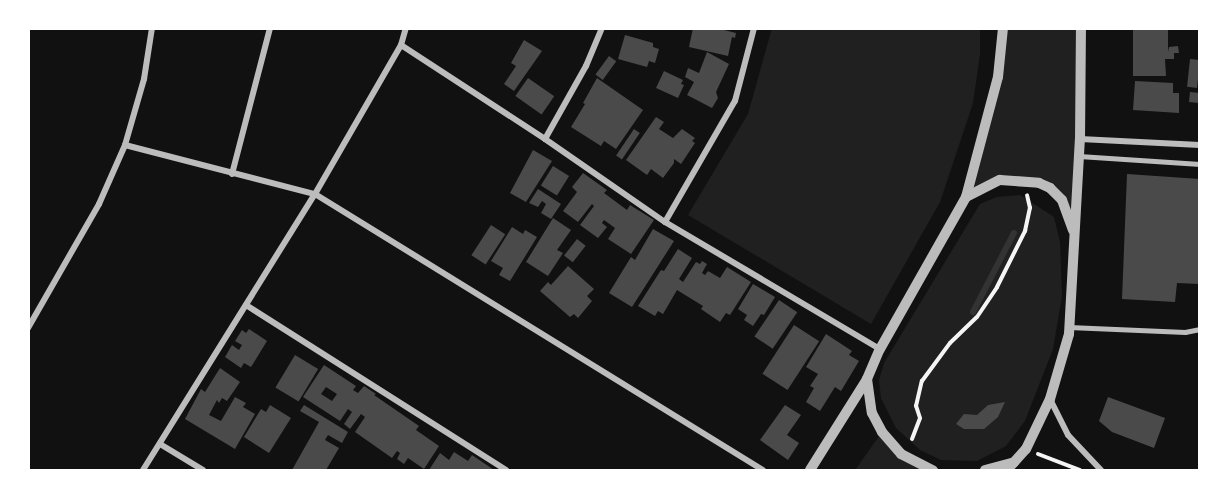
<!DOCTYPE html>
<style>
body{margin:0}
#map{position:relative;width:1228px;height:499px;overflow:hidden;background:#111;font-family:Montserrat,sans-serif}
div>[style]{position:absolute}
.green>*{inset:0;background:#202020}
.stream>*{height:6px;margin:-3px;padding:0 3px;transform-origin:3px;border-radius:3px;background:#333}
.building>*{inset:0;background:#4a4a4a;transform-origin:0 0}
.path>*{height:4px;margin:-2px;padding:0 2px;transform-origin:2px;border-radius:2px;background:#f5f5f5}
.service>*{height:4.5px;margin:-2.25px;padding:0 2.25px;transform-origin:2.25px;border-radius:2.25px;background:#bcbcbc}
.minor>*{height:6px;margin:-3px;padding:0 3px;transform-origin:3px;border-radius:3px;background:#bcbcbc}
.tertiary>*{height:10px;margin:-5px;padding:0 5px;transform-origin:5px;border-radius:5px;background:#bcbcbc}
span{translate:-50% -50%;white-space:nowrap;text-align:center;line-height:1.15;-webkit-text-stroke:4.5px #fff;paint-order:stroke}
.frame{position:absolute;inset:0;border:30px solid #fff;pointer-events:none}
</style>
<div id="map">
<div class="green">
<i style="clip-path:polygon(772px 28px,980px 29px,980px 54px,973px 103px,940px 202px,871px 324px,688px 215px,748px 114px)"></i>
<i style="clip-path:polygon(1002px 29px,1081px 29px,1075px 236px,1059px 196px,1036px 180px,1006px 177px,966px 197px,998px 77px)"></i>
<i style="clip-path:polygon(1020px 195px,1054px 217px,1060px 242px,1062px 296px,1053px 349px,1025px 421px,1006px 446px,977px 461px,941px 460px,920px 450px,896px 428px,881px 398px,879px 380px,884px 363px,980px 204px,997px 197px)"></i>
<i style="clip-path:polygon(882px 432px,901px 454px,933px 470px,855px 470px)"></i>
</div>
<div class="stream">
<i style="left:973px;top:312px;width:89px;rotate:-62.6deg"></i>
</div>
<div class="building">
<i style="clip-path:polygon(693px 28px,716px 28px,736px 33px,735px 38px,732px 37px,728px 56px,689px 47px)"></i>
<i style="clip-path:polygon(1168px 29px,1168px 52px,1169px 47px,1178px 46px,1179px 53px,1174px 53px,1174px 59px,1165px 59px,1166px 76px,1133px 76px,1133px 30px)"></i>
<i style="clip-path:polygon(625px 35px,653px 43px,653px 47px,659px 49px,655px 63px,649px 61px,647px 67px,618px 59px)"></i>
<i style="clip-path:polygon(524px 40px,542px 51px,514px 91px,504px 84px,516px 66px,511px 63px)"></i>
<i style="clip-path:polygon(707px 52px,729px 64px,716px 92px,718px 98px,712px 108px,687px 95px,694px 82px,685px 77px,688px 68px,699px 73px)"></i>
<i style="left:609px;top:56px;width:9px;height:23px;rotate:36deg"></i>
<i style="left:1190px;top:59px;width:10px;height:28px;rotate:6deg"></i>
<i style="clip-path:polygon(664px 71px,683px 80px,681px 84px,684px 85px,678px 98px,656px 88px)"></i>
<i style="left:528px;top:78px;width:32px;height:22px;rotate:35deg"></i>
<i style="clip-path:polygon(597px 78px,643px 110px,616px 149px,604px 141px,601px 146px,571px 127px,585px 104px,583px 103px)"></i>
<i style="clip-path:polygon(1135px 81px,1173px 83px,1173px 93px,1179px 93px,1179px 113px,1133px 110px)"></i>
<i style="left:1190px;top:92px;width:10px;height:10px;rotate:6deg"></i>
<i style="clip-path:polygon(656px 117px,664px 122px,659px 129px,673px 138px,682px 129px,695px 138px,692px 141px,695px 143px,681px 164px,674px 159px,674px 163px,663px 178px,651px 169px,647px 175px,626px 160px)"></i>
<i style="left:634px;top:129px;width:7px;height:32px;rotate:34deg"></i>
<i style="clip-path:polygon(533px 150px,552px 161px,526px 202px,510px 193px)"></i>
<i style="left:553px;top:166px;width:19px;height:23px;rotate:32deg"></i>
<i style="clip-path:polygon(583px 173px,607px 190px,604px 193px,627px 210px,630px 205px,654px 220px,631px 254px,608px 239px,615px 228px,604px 220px,602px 223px,607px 227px,598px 238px,580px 225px,594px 206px,592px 204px,578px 222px,563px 211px,577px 192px,572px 187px)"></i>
<i style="clip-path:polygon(1127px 174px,1200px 179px,1200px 284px,1177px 283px,1175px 302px,1122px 299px)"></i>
<i style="clip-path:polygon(538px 189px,561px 204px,551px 219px,541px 213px,546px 204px,542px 201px,538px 207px,529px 203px)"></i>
<i style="clip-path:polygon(553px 218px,571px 230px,557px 250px,563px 253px,548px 276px,526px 262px)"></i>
<i style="left:491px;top:225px;width:17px;height:36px;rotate:33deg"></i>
<i style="clip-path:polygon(512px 227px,523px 234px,525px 230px,537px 237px,510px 281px,499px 275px,503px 268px,491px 261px)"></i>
<i style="clip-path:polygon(653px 229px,674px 241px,632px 307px,609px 293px,631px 257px,635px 260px)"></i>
<i style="left:577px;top:239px;width:11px;height:21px;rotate:38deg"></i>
<i style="clip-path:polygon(678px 249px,692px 258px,679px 279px,683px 282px,696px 262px,700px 264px,702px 261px,707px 264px,702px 273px,705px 275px,708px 271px,720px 278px,727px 267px,751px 282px,730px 315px,726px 313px,720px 322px,701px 309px,703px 306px,677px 290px,663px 314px,658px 311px,655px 316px,638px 306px,661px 270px,664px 271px)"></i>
<i style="clip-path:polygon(568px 266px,594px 289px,587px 296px,592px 301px,578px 318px,574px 314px,570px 317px,540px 291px,548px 282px,551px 285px)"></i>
<i style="clip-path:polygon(753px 284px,775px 297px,764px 315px,761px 314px,753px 326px,744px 320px,747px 315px,738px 309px)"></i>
<i style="left:779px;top:300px;width:22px;height:44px;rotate:34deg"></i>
<i style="left:794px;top:325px;width:30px;height:58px;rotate:33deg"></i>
<i style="clip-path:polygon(249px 329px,267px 341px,251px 367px,244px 363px,241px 368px,225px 357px,232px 345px,239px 350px,242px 345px,235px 341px,242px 330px,246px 333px)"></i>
<i style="clip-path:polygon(826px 334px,852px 351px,849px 355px,859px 361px,841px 391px,835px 387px,820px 411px,806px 402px,814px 388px,810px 386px,818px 374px,806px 367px)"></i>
<i style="left:295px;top:355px;width:27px;height:38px;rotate:31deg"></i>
<i style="clip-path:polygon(evenodd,324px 365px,356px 386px,353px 390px,358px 393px,364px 386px,376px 394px,374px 395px,419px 426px,416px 430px,439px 446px,424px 469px,408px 458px,404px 464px,397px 459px,400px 453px,397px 451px,392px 458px,355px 432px,365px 417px,361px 414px,350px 429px,344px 424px,352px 412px,348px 409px,340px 421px,303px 397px,324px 365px,326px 387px,337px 394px,332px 401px,321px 394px,326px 387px)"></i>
<i style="clip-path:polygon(220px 368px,240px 382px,227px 401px,222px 398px,219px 403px,217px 400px,209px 415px,221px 421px,235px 397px,246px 403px,243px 407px,255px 414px,235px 449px,185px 419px,201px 389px,205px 392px)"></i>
<i style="clip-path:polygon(1108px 397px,1165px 418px,1154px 448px,1112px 432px,1099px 421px)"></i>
<i style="clip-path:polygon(1005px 402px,998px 417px,984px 429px,964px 429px,956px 424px,964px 414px,977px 415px,988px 405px)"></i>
<i style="clip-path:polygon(270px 405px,291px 418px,269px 453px,244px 437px,261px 409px,266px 412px)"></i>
<i style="clip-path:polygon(304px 405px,348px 432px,342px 443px,328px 435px,325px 440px,339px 448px,326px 470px,292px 470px,319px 422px,300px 411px)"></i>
<i style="clip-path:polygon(785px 405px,801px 415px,787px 435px,799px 443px,788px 460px,760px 440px)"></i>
<i style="clip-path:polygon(454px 452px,468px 461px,472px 455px,494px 470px,429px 470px,440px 453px,449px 460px)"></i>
</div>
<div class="path">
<i style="left:912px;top:439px;width:22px;rotate:-69deg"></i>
<i style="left:920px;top:418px;width:13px;rotate:-108deg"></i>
<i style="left:916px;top:406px;width:26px;rotate:-77deg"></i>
<i style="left:922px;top:381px;width:47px;rotate:-53.6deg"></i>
<i style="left:950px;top:343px;width:37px;rotate:-44deg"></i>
<i style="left:977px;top:317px;width:36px;rotate:-56deg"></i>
<i style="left:997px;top:287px;width:63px;rotate:-63.4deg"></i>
<i style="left:1025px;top:231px;width:24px;rotate:-78deg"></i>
<i style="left:1030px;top:208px;width:13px;rotate:-103deg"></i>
<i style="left:1038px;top:454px;width:45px;rotate:20.9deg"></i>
</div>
<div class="service">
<i style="left:1079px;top:156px;width:121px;rotate:3.8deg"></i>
<i style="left:1069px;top:327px;width:116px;rotate:2.5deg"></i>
<i style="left:1185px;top:332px;width:15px;rotate:-11deg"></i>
</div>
<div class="minor">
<i style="left:401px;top:45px;width:172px;rotate:33.1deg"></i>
<i style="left:545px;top:139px;width:146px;rotate:34.7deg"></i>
<i style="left:665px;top:222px;width:250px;rotate:30.6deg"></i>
<i style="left:545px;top:139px;width:84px;rotate:-60.7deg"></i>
<i style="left:586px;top:66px;width:41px;rotate:-67.2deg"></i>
<i style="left:1080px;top:139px;width:120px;rotate:2.9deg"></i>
<i style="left:125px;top:145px;width:196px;rotate:14.5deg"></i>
<i style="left:315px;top:194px;width:526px;rotate:31.64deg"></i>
<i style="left:232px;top:174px;width:151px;rotate:-75.4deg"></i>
<i style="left:665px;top:222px;width:140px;rotate:-60deg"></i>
<i style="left:735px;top:101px;width:75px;rotate:-75.4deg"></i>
<i style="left:246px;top:305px;width:308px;rotate:32.4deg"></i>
<i style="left:28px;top:328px;width:143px;rotate:-60.2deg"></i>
<i style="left:99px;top:204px;width:64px;rotate:-66.2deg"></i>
<i style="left:125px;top:145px;width:69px;rotate:-73.9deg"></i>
<i style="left:144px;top:79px;width:52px;rotate:-81.1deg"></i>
<i style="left:1050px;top:399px;width:40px;rotate:63.4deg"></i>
<i style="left:1068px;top:435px;width:48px;rotate:46.7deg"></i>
<i style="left:160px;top:444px;width:50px;rotate:31.2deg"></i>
<i style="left:143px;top:470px;width:325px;rotate:-58.1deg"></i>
<i style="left:315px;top:194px;width:172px;rotate:-60deg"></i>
<i style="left:401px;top:45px;width:18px;rotate:-74deg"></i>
</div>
<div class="tertiary">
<i style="left:966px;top:197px;width:38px;rotate:-27deg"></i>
<i style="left:1000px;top:180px;width:39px;rotate:4deg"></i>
<i style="left:1039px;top:183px;width:12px;rotate:24deg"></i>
<i style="left:1050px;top:188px;width:17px;rotate:45deg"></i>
<i style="left:1062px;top:200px;width:32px;rotate:70deg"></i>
<i style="left:867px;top:379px;width:34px;rotate:82deg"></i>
<i style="left:872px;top:413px;width:21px;rotate:62deg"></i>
<i style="left:882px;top:432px;width:29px;rotate:49deg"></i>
<i style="left:901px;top:454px;width:36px;rotate:27deg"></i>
<i style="left:810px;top:470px;width:107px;rotate:-57.9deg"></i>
<i style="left:867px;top:379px;width:33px;rotate:-67deg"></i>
<i style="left:880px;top:349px;width:175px;rotate:-60.5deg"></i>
<i style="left:966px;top:197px;width:124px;rotate:-75.1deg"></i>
<i style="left:998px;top:77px;width:49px;rotate:-84.2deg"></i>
<i style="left:985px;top:470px;width:30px;rotate:-15deg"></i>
<i style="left:1007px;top:470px;width:28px;rotate:-48deg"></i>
<i style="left:1026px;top:449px;width:55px;rotate:-64.4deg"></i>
<i style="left:1050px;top:399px;width:68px;rotate:-73.7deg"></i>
<i style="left:1069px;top:334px;width:195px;rotate:-86.8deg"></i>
<i style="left:1080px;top:139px;width:111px;rotate:-89.5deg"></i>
</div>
<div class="frame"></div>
</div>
